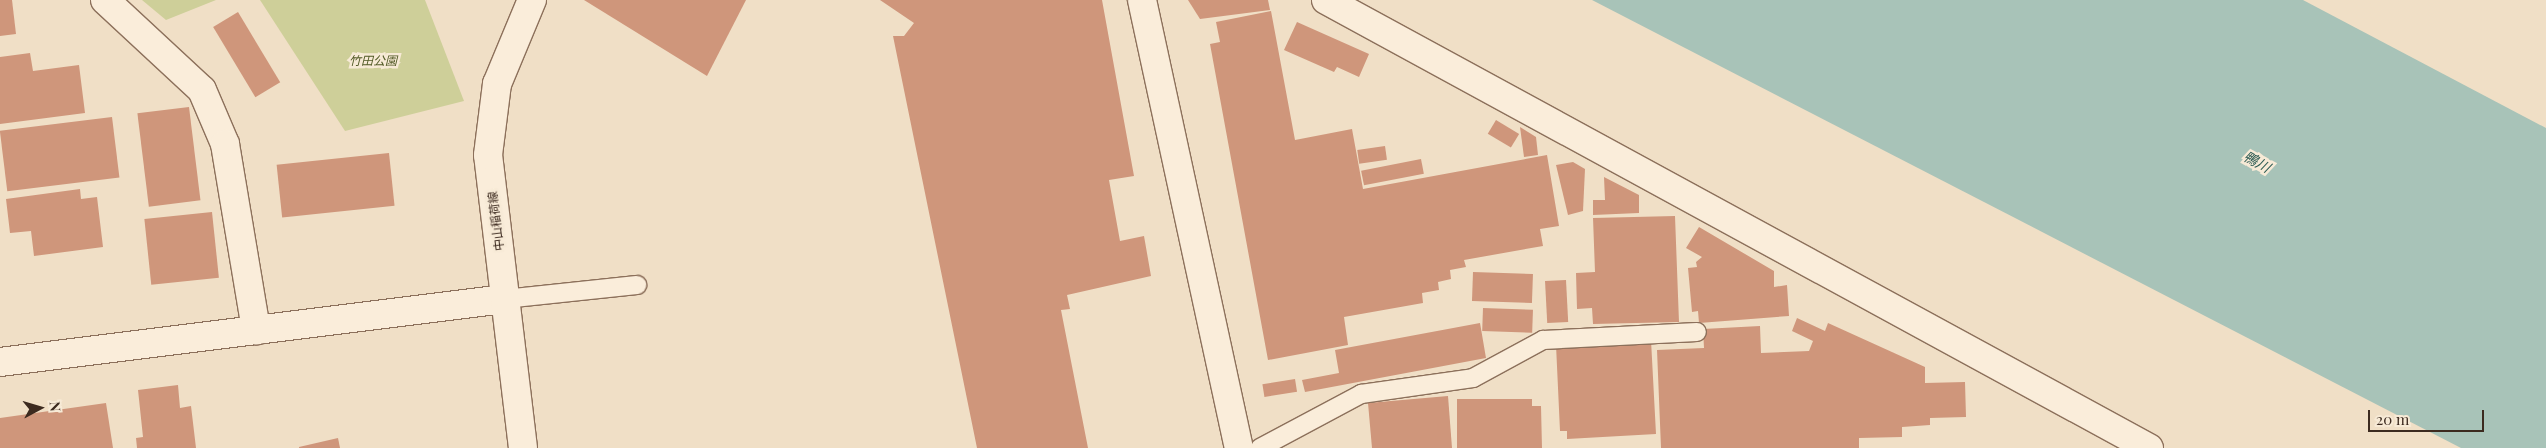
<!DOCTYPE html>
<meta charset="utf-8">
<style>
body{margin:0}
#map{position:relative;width:2546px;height:448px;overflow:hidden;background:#f0dfc6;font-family:"Playfair Display","Noto Sans JP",serif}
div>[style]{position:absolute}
.green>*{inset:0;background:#cecf99}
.water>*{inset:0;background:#a8c3b8}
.building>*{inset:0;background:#cf967b;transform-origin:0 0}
.roads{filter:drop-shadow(1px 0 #8c705b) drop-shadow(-1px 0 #8c705b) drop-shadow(0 1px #8c705b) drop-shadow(0 -1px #8c705b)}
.lane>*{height:18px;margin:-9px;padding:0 9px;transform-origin:9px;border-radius:9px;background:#faedda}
.street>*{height:28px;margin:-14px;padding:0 14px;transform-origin:14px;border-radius:14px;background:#faedda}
.secondary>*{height:28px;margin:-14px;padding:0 14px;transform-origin:14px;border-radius:14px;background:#faedda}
span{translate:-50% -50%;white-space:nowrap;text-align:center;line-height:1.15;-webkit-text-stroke:5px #f7ead6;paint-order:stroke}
.park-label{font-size:12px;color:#515925;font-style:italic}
.street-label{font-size:12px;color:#3c2a1f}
.water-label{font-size:14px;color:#2e5c54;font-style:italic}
.north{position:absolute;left:15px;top:383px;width:50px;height:50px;-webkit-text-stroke:4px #f7ead6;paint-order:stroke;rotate:84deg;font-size:14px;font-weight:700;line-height:20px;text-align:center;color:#3c2a1f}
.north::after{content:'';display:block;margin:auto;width:18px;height:22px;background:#3c2a1f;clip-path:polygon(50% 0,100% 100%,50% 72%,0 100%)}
.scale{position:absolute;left:2368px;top:410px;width:116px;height:22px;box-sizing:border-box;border:2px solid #3c2a1f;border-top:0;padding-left:6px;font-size:15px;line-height:18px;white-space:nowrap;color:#3c2a1f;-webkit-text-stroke:4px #f7ead6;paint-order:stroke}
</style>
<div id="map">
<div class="green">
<i style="clip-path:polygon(142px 0,216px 0,166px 20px)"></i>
<i style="clip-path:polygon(260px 0,425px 0,464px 101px,345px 131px)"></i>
</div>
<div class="water">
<i style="clip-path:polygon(1592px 0,2303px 0,2546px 128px,2546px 448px,2461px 448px)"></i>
</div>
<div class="building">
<i style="clip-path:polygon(0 0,12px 0,16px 34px,0 36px)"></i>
<i style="clip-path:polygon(584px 0,746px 0,707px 76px)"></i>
<i style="clip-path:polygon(880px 0,1102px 0,1134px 176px,1109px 180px,1120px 241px,1144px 236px,1151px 276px,1067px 295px,1070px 309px,1061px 310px,1088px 448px,977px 448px,893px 36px,904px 36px,914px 23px)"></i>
<i style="clip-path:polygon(1188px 0,1268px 0,1270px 10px,1200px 19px)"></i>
<i style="clip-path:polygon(1271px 11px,1295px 140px,1352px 129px,1363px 189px,1547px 155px,1559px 226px,1540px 229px,1543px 246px,1464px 260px,1466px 267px,1450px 270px,1451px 279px,1438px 282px,1439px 290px,1422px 293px,1423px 303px,1344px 317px,1348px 345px,1268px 360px,1210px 44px,1220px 42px,1216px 22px)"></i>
<i style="left:238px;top:12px;width:82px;height:29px;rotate:59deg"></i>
<i style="clip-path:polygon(1297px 22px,1369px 54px,1359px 77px,1337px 67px,1334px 72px,1284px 50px)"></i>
<i style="clip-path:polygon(30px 53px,33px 71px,79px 65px,85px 113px,0 124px,0 57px)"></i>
<i style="left:189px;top:107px;width:94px;height:52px;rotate:83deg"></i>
<i style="left:112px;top:117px;width:61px;height:113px;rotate:83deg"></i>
<i style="left:1496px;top:120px;width:27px;height:16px;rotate:31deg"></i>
<i style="clip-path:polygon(1520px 127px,1536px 137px,1538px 155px,1524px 157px)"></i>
<i style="left:1385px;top:146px;width:14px;height:28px;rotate:82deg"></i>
<i style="left:389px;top:153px;width:53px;height:113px;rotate:84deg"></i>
<i style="left:1421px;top:159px;width:15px;height:61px;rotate:79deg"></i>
<i style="clip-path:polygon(1573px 162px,1585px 169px,1583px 211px,1568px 215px,1556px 165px)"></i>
<i style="clip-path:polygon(1604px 177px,1639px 195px,1639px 213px,1593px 215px,1593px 200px,1605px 200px)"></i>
<i style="clip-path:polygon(80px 189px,81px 199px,97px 197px,103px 247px,34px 256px,31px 231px,10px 233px,6px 199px)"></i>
<i style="left:212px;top:212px;width:66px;height:68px;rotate:84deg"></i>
<i style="clip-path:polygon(1675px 216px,1679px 322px,1593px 324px,1592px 308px,1577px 309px,1576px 273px,1595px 272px,1593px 218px)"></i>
<i style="clip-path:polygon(1699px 227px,1774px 271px,1774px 287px,1787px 285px,1789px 316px,1699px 323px,1698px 311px,1692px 312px,1688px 268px,1697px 267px,1696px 262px,1702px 257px,1686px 248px)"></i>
<i style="left:1473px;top:272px;width:60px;height:29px;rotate:2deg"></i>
<i style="left:1566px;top:280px;width:42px;height:21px;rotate:87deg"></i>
<i style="left:1483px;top:308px;width:50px;height:23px;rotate:2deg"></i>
<i style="clip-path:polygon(1797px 318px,1825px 331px,1828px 323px,1925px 367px,1925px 383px,1965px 382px,1966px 417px,1930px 418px,1930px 425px,1902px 427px,1902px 437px,1859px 438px,1859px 448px,1661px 448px,1657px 350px,1704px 348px,1703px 329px,1760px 326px,1761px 353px,1809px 351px,1813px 341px,1792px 331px)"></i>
<i style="clip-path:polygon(1480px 323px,1486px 358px,1305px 392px,1302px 380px,1339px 373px,1335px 350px)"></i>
<i style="clip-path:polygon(1651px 340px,1656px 434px,1567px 439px,1567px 431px,1560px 431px,1556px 345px)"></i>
<i style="left:1295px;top:379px;width:13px;height:33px;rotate:81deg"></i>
<i style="clip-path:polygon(178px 385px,180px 408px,191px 406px,196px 448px,137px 448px,136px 438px,143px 437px,138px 390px)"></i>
<i style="clip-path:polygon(1448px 396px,1452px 448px,1372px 448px,1368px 403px)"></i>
<i style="clip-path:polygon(1457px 399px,1532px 399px,1532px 406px,1541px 406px,1542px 448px,1457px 448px)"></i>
<i style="clip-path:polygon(106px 403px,113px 448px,0 448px,0 418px)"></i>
<i style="clip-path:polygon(338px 438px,340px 448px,299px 448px,299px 447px)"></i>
</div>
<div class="roads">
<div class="lane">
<i style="left:504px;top:299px;width:134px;rotate:-6deg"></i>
<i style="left:1260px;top:448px;width:115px;rotate:-28.1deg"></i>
<i style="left:1361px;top:394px;width:113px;rotate:-8.1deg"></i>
<i style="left:1473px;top:378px;width:80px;rotate:-28.5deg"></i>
<i style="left:1543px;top:340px;width:154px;rotate:-3deg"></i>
</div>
<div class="street">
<i style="left:105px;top:0;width:132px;rotate:42.9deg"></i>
<i style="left:202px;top:90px;width:59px;rotate:66.9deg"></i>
<i style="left:225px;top:144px;width:189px;rotate:80.5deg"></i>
<i style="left:1142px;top:0;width:458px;rotate:77.8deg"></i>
</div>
<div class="secondary">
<i style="left:1326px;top:0;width:937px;rotate:28.56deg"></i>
<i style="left:0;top:362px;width:508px;rotate:-7.13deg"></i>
<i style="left:523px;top:448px;width:295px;rotate:-96.8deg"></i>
<i style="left:488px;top:155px;width:72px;rotate:-82.8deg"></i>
<i style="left:497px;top:84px;width:91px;rotate:-67.4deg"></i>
</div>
</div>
<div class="park-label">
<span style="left:373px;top:61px">竹田公園</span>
</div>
<div class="street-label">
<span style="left:496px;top:221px;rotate:-97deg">中山稲荷線</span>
</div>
<div class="water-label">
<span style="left:2257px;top:162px;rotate:29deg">鴨川</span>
</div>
<div class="north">N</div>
<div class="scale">20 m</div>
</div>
